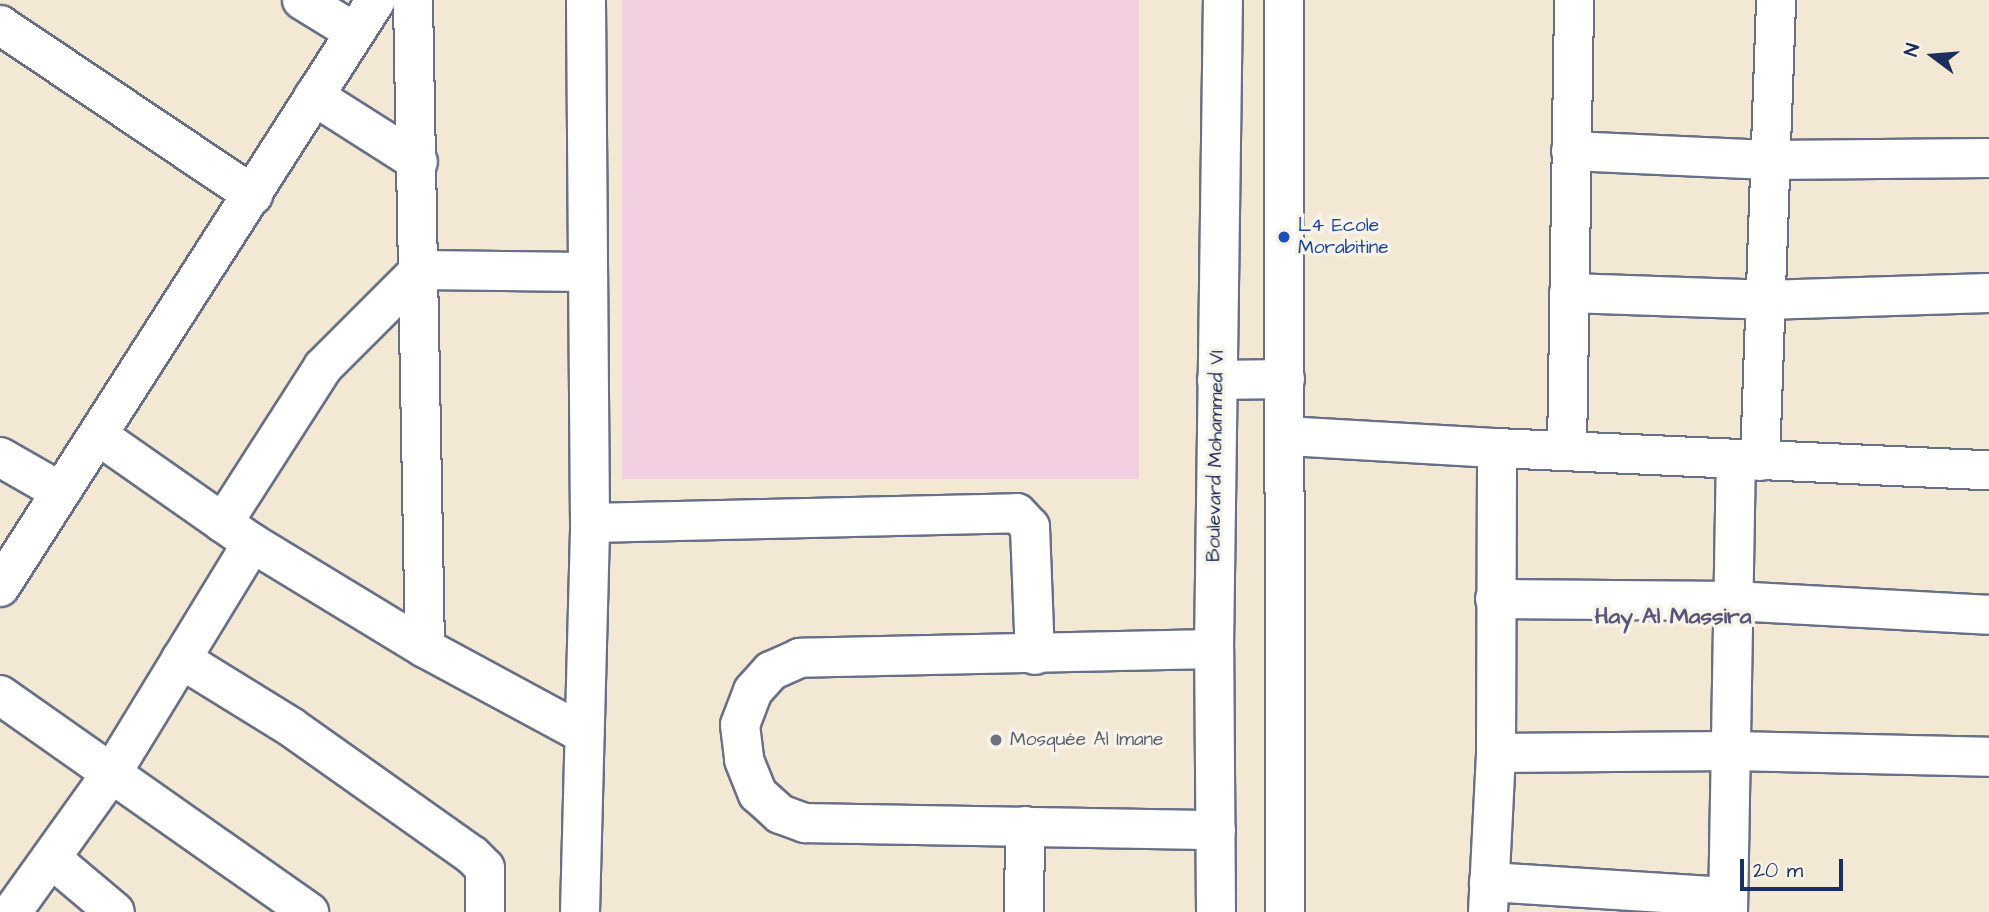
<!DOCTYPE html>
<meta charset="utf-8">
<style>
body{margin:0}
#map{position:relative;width:1989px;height:912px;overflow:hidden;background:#f3e8d3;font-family:"Architects Daughter",sans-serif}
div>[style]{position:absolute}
.built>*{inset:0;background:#f2cfe1;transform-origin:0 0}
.roads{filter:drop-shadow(2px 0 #677087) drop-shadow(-2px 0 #677087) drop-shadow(0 2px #677087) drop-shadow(0 -2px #677087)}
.minor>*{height:38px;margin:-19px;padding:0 19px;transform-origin:19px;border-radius:19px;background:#fff}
.dots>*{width:19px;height:19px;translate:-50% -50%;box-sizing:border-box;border:4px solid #f7f3e8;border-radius:50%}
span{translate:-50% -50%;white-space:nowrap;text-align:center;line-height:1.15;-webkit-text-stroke:7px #f7f3e8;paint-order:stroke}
.transit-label{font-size:19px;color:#164399}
.left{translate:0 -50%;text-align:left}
.street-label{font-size:19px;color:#1b2f5e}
.worship-label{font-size:19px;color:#5b616d}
.quarter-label{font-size:23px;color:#58557c;font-weight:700}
.north{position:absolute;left:1898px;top:21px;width:70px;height:70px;-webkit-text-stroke:5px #f7f3e8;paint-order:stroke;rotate:286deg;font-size:19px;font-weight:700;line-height:28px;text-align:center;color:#1b2f5e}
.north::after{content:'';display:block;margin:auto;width:24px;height:32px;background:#1b2f5e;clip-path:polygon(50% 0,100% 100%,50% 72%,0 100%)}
.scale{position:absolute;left:1740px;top:859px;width:103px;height:32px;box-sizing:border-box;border:4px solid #1b2f5e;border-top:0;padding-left:9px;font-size:21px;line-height:24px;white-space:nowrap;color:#1b2f5e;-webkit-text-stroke:5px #f7f3e8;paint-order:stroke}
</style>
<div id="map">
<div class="built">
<i style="left:622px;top:0;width:517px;height:479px"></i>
</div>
<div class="roads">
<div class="minor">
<i style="left:302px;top:0;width:61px;rotate:31.6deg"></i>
<i style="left:413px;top:0;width:648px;rotate:88.94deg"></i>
<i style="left:1284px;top:0;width:912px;rotate:89.94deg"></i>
<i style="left:0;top:25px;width:305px;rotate:33.9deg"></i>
<i style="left:314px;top:96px;width:123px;rotate:32.4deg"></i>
<i style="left:1571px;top:151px;width:198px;rotate:2.6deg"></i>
<i style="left:1769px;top:160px;width:220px;rotate:-0.5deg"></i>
<i style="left:1569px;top:293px;width:196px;rotate:2deg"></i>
<i style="left:1765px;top:300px;width:224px;rotate:-1.8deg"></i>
<i style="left:1217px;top:380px;width:68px;rotate:-0.8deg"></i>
<i style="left:99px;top:436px;width:187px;rotate:35deg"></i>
<i style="left:252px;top:543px;width:202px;rotate:31.3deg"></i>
<i style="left:425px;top:648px;width:181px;rotate:28.4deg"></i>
<i style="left:1286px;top:436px;width:211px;rotate:3.3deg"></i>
<i style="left:1567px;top:451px;width:451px;rotate:-89.1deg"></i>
<i style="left:0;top:457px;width:70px;rotate:29.8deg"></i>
<i style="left:1760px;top:461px;width:461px;rotate:-88deg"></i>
<i style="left:223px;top:523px;width:185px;rotate:-57.3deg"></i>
<i style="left:323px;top:367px;width:137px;rotate:-45deg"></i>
<i style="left:420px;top:270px;width:166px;rotate:0.7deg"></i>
<i style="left:590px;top:523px;width:427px;rotate:-1.3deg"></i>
<i style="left:1017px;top:513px;width:19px;rotate:47deg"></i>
<i style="left:1030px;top:527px;width:128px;rotate:87.8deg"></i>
<i style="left:0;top:587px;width:697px;rotate:-57.36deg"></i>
<i style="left:1495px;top:599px;width:238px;rotate:0.5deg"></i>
<i style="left:1733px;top:601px;width:256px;rotate:3.1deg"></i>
<i style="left:1214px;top:649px;width:414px;rotate:178.8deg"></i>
<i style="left:800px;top:658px;width:32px;rotate:156deg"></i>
<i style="left:771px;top:671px;width:27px;rotate:132deg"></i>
<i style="left:753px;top:691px;width:36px;rotate:111deg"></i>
<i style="left:740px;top:725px;width:35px;rotate:83deg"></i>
<i style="left:744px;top:760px;width:37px;rotate:68deg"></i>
<i style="left:758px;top:794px;width:30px;rotate:42deg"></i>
<i style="left:780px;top:814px;width:27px;rotate:20deg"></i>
<i style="left:805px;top:823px;width:411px;rotate:1deg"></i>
<i style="left:181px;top:659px;width:129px;rotate:31.7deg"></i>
<i style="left:291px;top:727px;width:222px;rotate:35.3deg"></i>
<i style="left:472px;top:855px;width:18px;rotate:45deg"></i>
<i style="left:485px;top:868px;width:44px;rotate:90deg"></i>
<i style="left:0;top:695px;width:378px;rotate:35.1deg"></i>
<i style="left:1496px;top:753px;width:237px;rotate:-0.5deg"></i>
<i style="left:1733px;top:751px;width:256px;rotate:1.3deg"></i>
<i style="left:52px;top:859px;width:82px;rotate:40.1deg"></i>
<i style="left:1489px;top:882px;width:239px;rotate:3.6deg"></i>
<i style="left:12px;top:912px;width:173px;rotate:-54.4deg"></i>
<i style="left:113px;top:771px;width:267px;rotate:-58.6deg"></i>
<i style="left:580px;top:912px;width:389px;rotate:-88.5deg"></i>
<i style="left:590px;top:523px;width:523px;rotate:-90.44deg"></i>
<i style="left:1024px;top:912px;width:86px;rotate:-89.3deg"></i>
<i style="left:1216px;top:912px;width:263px;rotate:-90.4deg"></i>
<i style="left:1214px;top:649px;width:649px;rotate:-89.21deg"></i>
<i style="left:1488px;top:912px;width:159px;rotate:-87.1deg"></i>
<i style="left:1496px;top:753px;width:305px;rotate:-89.8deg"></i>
<i style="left:1497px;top:448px;width:492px;rotate:2.6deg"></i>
<i style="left:1728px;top:912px;width:453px;rotate:-89deg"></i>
</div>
</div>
<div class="dots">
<i style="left:1284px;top:237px;background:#1a4fb4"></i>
<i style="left:996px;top:740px;background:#6b7280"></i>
</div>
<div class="transit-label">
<span class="left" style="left:1298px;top:237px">L4 Ecole<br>Morabitine</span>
</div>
<div class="street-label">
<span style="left:1216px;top:456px;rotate:-89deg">Boulevard Mohammed VI</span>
</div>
<div class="worship-label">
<span class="left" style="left:1010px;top:740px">Mosquée Al Imane</span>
</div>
<div class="quarter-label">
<span style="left:1673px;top:616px">Hay Al Massira</span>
</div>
<div class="north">N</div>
<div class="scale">20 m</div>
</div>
